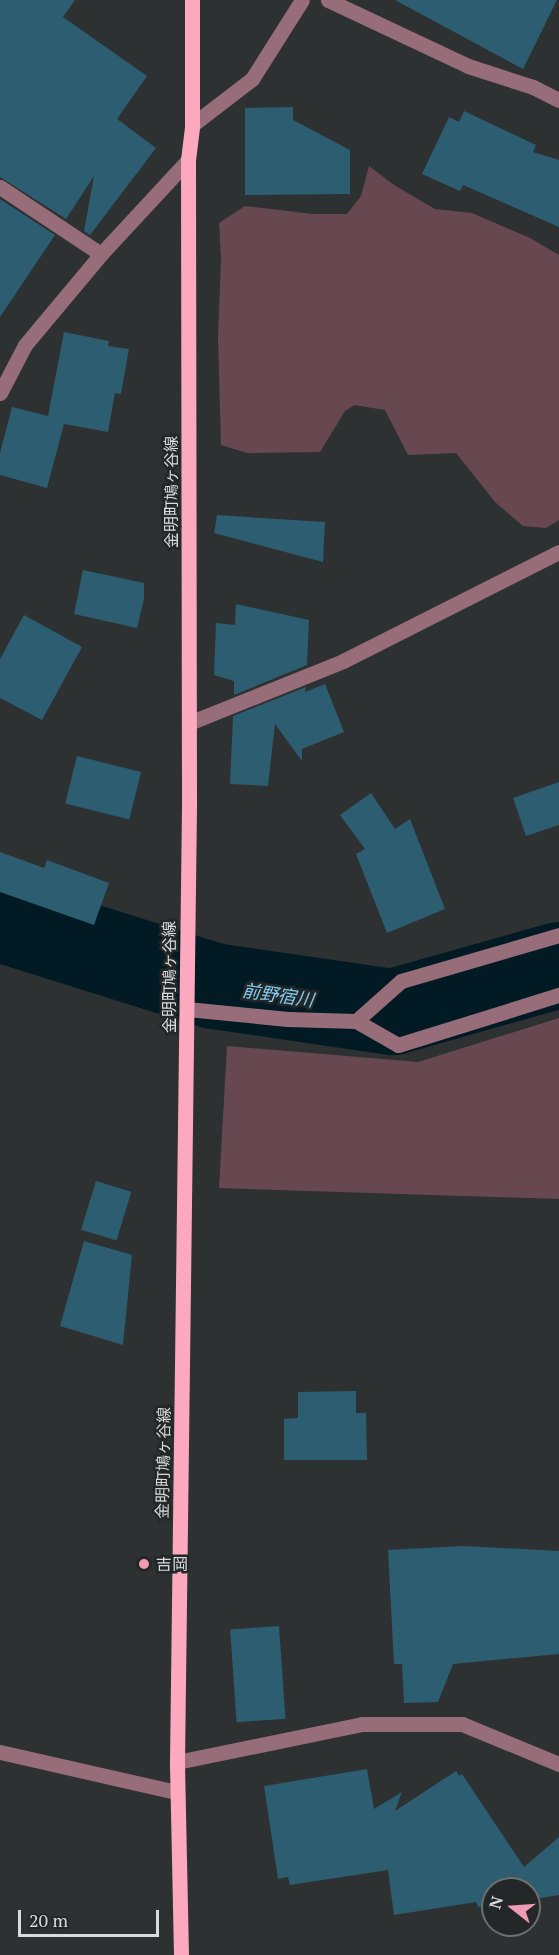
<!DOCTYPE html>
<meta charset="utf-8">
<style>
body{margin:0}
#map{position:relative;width:559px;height:1955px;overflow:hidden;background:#2d3132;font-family:"PT Serif","Noto Sans JP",serif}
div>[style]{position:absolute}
.green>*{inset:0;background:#684850}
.river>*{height:86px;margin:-43px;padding:0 43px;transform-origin:43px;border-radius:43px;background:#021a24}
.building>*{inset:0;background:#2d5d71;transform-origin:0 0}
.minor>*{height:15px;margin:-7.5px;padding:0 7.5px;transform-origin:7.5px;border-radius:7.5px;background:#966d78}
.major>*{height:15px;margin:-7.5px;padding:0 7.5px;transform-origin:7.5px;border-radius:7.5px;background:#fca8bf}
.dots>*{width:16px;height:16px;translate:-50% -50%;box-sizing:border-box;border:3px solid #232728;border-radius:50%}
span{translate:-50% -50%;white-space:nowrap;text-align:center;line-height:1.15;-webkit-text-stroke:5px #232728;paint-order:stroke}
.street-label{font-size:16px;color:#d9dbdc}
.poi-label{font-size:16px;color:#d9dbdc}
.left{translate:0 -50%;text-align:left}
.water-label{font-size:18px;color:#82d1f4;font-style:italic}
.north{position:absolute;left:481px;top:1877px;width:60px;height:60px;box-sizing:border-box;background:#232728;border:2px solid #6c6f70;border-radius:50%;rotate:287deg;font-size:16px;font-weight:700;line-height:24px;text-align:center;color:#d9dbdc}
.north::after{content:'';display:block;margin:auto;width:21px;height:27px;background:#f19ab3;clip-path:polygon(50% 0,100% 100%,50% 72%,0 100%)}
.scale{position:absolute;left:18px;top:1910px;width:141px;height:27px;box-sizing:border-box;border:3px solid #d9dbdc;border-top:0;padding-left:8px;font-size:18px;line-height:21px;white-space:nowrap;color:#d9dbdc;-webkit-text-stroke:4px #232728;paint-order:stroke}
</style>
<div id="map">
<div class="green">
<i style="clip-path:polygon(369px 166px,394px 185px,435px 209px,472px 213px,530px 238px,559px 255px,559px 520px,546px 528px,523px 526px,495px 502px,456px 453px,408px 455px,385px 410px,354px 405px,345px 411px,320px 452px,247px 453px,221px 445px,218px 337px,221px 258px,219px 223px,245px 206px,313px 214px,347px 214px,361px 196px)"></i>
<i style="clip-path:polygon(559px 1018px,559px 1199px,219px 1188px,227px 1046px,418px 1062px)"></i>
</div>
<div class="river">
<i style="left:0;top:919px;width:224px;rotate:17.4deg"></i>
<i style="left:214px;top:986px;width:181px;rotate:8.3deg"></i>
<i style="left:393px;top:1012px;width:173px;rotate:-15.8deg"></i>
</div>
<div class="building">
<i style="clip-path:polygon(0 0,75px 0,63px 17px,147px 76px,117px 119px,156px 148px,90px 235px,84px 231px,94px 176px,66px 219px,0 177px)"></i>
<i style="clip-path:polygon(395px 0,557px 0,523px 69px)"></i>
<i style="clip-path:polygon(293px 107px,293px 120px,350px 150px,350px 194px,245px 195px,245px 108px)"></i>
<i style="clip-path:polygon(464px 111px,536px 145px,533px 152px,559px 160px,559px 227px,463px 185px,460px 191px,422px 174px,449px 117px,459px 122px)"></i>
<i style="clip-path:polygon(0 199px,55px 235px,0 317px)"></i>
<i style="clip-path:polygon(64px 332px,109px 341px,108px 346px,129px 349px,121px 394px,115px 393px,108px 432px,64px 424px,47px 488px,0 475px,0 453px,12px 407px,48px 416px)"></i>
<i style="clip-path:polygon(217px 515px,325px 522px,323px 562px,214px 533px)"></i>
<i style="clip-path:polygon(83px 570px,144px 583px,144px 599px,137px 628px,74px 614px)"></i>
<i style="clip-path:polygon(236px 604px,309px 620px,307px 665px,234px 695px,234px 681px,214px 675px,216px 623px,235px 625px)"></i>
<i style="clip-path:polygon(24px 615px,82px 647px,42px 720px,0 698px,0 659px)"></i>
<i style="clip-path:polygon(325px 684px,344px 732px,302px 749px,302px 761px,275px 724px,268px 786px,230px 784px,233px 716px,306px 687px,305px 692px)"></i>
<i style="left:77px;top:756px;width:66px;height:49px;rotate:14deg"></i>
<i style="clip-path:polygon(559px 782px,559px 825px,526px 836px,513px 798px)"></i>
<i style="clip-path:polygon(371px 793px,395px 829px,410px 819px,445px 909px,387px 933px,356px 854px,365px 849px,340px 815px)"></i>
<i style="clip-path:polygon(0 852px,44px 868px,47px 860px,109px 883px,94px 925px,0 892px)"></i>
<i style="left:96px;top:1181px;width:37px;height:51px;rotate:17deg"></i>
<i style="clip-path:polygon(84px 1241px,132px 1255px,123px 1345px,60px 1326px)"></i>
<i style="clip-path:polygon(356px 1391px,356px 1413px,366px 1413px,367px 1460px,284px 1460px,284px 1419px,298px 1418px,298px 1392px)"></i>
<i style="clip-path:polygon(463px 1546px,559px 1551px,559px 1654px,453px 1664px,438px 1702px,404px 1703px,402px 1664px,394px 1664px,388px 1550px)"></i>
<i style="left:279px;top:1626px;width:93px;height:49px;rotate:86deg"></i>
<i style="clip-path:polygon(367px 1769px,374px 1809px,402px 1792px,395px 1811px,456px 1771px,459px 1776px,462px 1774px,524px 1867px,559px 1837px,559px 1895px,529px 1900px,529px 1889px,493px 1889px,493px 1905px,478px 1907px,476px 1902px,394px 1915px,388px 1870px,290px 1885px,288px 1877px,278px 1879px,264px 1786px)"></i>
</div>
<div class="minor">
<i style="left:328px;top:0;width:155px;rotate:25.2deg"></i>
<i style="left:468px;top:66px;width:68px;rotate:17.9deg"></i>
<i style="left:533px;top:87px;width:29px;rotate:27deg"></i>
<i style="left:192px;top:125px;width:76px;rotate:-37.5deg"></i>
<i style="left:252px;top:79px;width:93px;rotate:-57.7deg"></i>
<i style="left:0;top:187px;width:121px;rotate:33.6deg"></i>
<i style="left:0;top:393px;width:54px;rotate:-62.5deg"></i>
<i style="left:25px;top:345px;width:119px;rotate:-50.1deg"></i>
<i style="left:101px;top:254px;width:128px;rotate:-47.2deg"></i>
<i style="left:189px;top:723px;width:166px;rotate:-21.9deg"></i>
<i style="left:343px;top:661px;width:242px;rotate:-26.8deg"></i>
<i style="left:187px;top:1009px;width:101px;rotate:5.7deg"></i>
<i style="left:288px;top:1019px;width:68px;rotate:1.7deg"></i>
<i style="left:356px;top:1021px;width:48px;rotate:29.7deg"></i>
<i style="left:398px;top:1045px;width:169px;rotate:-17.3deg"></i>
<i style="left:356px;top:1021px;width:60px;rotate:-41.6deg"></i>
<i style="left:401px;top:981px;width:165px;rotate:-16.2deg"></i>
<i style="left:0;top:1752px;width:180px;rotate:12.8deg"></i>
<i style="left:177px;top:1762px;width:189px;rotate:-11.6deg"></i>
<i style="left:362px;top:1724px;width:100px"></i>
<i style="left:462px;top:1724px;width:105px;rotate:22.4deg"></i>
</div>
<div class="major">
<i style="left:181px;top:1955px;width:193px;rotate:-91.2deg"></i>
<i style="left:177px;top:1762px;width:961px;rotate:-89.28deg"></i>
<i style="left:189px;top:801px;width:641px;rotate:-90.09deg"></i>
<i style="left:188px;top:160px;width:35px;rotate:-83deg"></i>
<i style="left:192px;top:125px;width:125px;rotate:-90deg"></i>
</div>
<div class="dots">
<i style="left:144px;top:1564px;background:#f19ab3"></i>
</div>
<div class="street-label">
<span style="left:171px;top:492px;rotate:-90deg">金明町鳩ヶ谷線</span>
<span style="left:169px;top:977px;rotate:-90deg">金明町鳩ヶ谷線</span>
<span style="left:163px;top:1463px;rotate:-89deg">金明町鳩ヶ谷線</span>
</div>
<div class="poi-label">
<span class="left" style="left:156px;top:1564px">吉岡</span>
</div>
<div class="water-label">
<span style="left:278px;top:995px;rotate:8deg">前野宿川</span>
</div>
<div class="north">N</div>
<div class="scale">20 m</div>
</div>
